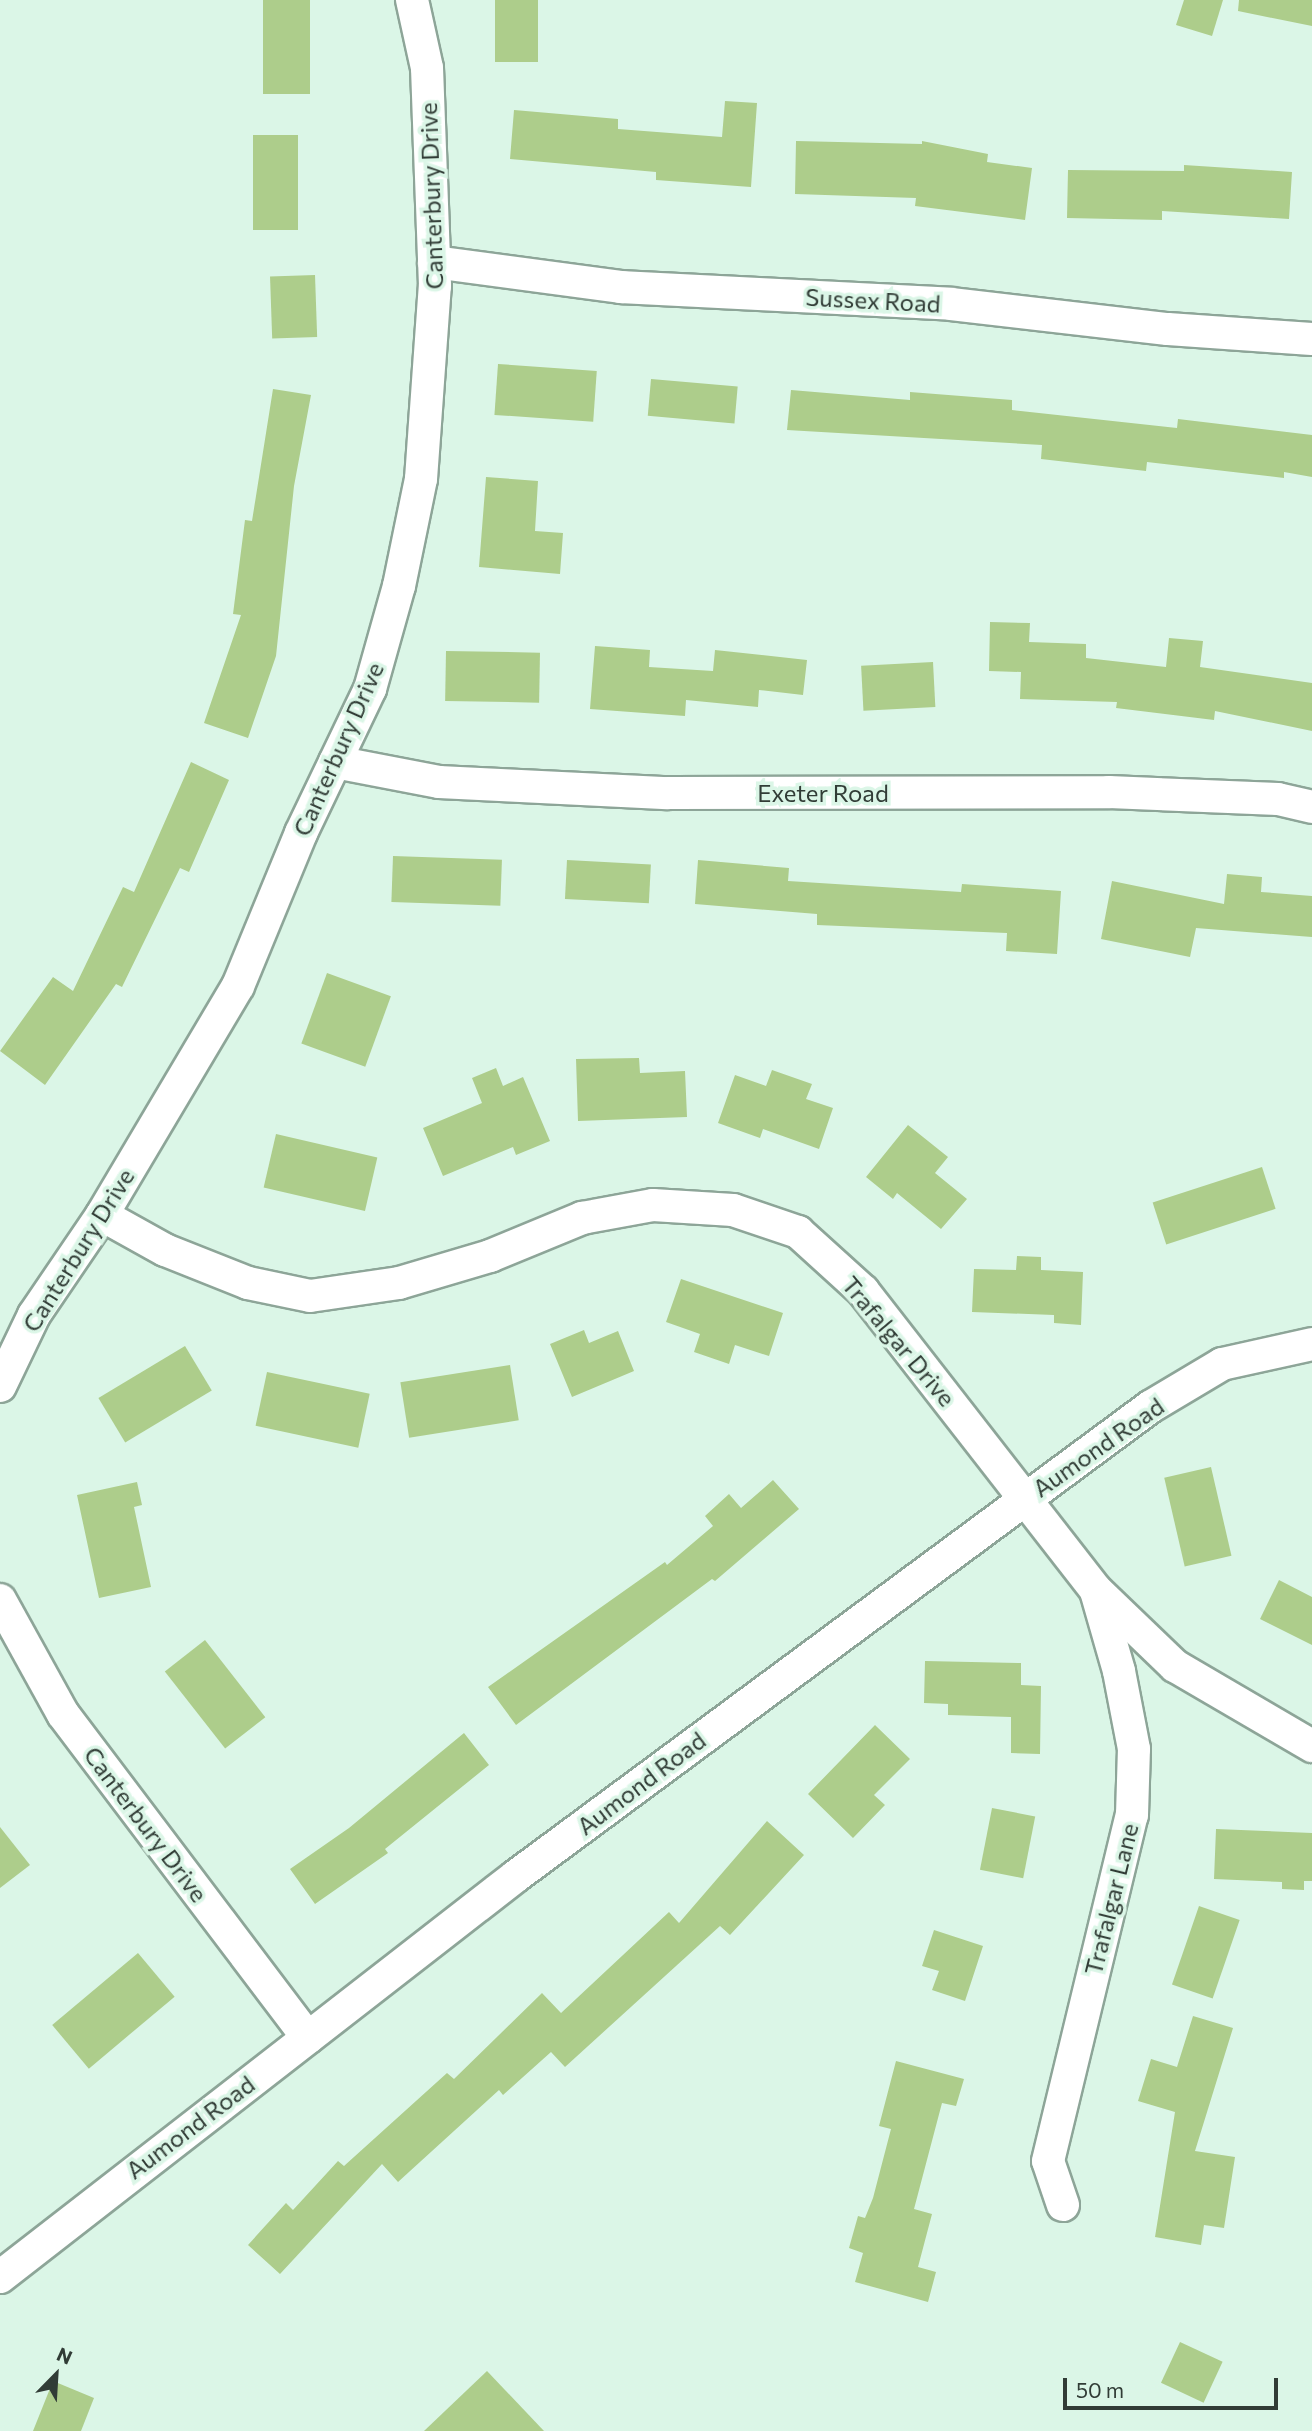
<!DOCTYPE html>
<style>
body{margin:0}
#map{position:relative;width:1312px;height:2431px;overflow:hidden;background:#dbf6e7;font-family:Commissioner,sans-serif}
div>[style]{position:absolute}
.building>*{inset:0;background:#adcd8b;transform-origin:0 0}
.roads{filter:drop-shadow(2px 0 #8da598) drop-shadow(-2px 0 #8da598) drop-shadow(0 2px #8da598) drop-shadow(0 -2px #8da598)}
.minor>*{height:32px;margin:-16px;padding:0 16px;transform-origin:16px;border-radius:16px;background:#fff}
span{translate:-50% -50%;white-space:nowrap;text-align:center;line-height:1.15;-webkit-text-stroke:7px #dbf6e7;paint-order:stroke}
.street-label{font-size:24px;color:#313c36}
.north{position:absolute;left:21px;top:2340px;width:70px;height:70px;-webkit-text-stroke:5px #dbf6e7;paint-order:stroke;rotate:24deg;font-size:19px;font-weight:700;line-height:28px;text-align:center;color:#313c36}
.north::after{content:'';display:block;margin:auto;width:24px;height:32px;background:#313c36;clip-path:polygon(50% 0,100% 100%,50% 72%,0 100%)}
.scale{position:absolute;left:1063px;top:2378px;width:215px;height:32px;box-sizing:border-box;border:4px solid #313c36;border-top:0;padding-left:9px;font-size:21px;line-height:24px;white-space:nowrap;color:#313c36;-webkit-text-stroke:5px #dbf6e7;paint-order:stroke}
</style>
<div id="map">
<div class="building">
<i style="left:263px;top:0;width:47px;height:94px"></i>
<i style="left:495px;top:0;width:43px;height:62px"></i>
<i style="clip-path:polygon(1184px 0,1223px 0,1212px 36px,1176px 25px)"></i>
<i style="clip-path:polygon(1239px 0,1312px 0,1312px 26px,1238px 11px)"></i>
<i style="clip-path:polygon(725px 101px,757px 103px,751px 187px,656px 180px,656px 172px,510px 159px,514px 110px,618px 119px,618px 129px,722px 137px)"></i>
<i style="left:253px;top:135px;width:45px;height:95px"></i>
<i style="clip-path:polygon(796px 141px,922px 144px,922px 141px,988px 154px,987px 162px,1032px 168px,1025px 220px,915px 206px,916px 198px,795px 194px)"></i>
<i style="clip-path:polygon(1184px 165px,1292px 172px,1289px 219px,1162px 211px,1162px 220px,1067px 218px,1068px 170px,1184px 171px)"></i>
<i style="left:315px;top:275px;width:62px;height:45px;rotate:88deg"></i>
<i style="left:498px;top:364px;width:99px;height:51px;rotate:4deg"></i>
<i style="left:651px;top:379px;width:87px;height:37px;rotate:5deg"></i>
<i style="clip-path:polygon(273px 389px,311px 395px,294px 486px,276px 656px,248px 738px,204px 723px,241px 615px,233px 614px,245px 520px,252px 521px)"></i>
<i style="clip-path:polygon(791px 390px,910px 400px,910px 392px,1012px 400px,1012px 410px,1177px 428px,1178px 419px,1312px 435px,1312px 477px,1284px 472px,1284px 478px,1147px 462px,1146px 471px,1041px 459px,1042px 445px,787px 430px)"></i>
<i style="clip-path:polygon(486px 477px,538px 481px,535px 531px,563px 533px,560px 574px,479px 567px)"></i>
<i style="clip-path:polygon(990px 622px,1030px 623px,1029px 642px,1086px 644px,1086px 658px,1166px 667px,1169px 638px,1203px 641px,1200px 667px,1312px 683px,1312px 731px,1215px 711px,1214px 720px,1116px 708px,1117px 702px,1020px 699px,1021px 672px,989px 671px)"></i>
<i style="clip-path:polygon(595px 646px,650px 650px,649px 667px,713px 671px,715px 650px,807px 660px,803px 695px,759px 690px,758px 707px,686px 700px,685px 716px,590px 709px)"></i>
<i style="left:446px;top:651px;width:94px;height:50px;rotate:1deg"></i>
<i style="left:933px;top:662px;width:45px;height:72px;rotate:87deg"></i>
<i style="clip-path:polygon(191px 762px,229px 780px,189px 872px,180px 868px,122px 987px,116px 984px,45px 1085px,0 1051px,53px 977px,73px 991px,123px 887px,134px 892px)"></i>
<i style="left:393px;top:856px;width:109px;height:46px;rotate:2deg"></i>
<i style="left:567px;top:860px;width:84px;height:39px;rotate:3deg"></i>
<i style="clip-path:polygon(698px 860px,789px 868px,788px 881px,961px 892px,962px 884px,1061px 891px,1057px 954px,1006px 951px,1007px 933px,817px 925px,817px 914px,695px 904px)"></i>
<i style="clip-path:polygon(1227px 874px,1262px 877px,1261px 892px,1312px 896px,1312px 937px,1196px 928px,1190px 957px,1101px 939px,1112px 881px,1224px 904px)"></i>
<i style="left:327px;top:973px;width:68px;height:75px;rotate:20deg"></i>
<i style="clip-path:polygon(639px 1058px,640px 1073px,685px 1071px,687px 1117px,578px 1121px,576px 1059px)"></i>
<i style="clip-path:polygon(496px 1068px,503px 1086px,523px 1077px,550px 1141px,516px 1155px,513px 1147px,443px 1176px,423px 1128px,482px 1103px,472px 1078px)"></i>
<i style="clip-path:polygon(772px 1070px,812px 1084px,806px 1099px,833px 1108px,819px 1149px,763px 1129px,760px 1138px,718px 1123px,735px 1075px,766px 1086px)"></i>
<i style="clip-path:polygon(908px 1125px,948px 1157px,935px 1173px,967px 1199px,941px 1229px,897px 1193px,893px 1199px,866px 1177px)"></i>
<i style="left:276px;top:1134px;width:104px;height:55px;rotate:13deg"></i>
<i style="left:1262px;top:1167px;width:44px;height:115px;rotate:72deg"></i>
<i style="clip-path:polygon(1017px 1256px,1041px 1257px,1041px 1270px,1083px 1272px,1081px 1325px,1054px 1323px,1054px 1315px,972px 1312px,974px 1269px,1016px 1270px)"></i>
<i style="clip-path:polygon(681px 1279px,783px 1313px,769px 1356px,735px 1345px,729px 1364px,694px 1352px,700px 1334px,666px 1322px)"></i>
<i style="clip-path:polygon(584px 1330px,589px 1343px,618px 1331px,634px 1371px,572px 1397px,550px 1344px)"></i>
<i style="left:185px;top:1346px;width:52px;height:101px;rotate:59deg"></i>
<i style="left:510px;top:1365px;width:56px;height:111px;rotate:81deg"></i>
<i style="left:267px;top:1372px;width:105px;height:55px;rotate:12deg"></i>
<i style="left:1211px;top:1467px;width:91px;height:48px;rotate:77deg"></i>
<i style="clip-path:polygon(773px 1480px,799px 1509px,715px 1581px,712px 1579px,516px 1725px,488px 1687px,665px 1562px,667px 1565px,713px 1526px,705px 1516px,729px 1494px,741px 1508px)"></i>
<i style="clip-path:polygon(137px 1482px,142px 1505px,134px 1507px,151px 1587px,99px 1598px,77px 1495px)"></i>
<i style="clip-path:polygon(1279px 1580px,1312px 1597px,1312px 1645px,1260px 1619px)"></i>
<i style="left:205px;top:1640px;width:98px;height:51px;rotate:52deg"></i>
<i style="clip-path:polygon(925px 1661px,1021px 1663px,1021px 1685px,1041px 1686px,1040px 1754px,1011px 1753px,1011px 1717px,948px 1715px,948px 1704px,924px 1703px)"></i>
<i style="clip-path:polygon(875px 1725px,910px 1759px,874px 1795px,885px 1805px,853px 1838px,808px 1794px)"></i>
<i style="clip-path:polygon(464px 1733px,489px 1765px,385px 1849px,388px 1853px,315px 1904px,290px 1869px,349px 1828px)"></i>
<i style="left:992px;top:1808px;width:44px;height:63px;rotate:11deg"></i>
<i style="clip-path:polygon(767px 1821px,804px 1855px,730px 1935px,720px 1926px,565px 2067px,551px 2052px,503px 2095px,499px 2090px,398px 2182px,382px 2164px,280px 2274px,248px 2245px,286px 2203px,293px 2210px,338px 2161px,344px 2166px,447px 2073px,454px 2079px,542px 1993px,561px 2013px,669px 1912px,679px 1923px)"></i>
<i style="clip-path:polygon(0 1827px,30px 1865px,0 1888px)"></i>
<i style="clip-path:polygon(1216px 1829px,1312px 1833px,1312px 1881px,1304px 1881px,1304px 1890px,1282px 1889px,1282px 1882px,1214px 1879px)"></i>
<i style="left:1199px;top:1906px;width:43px;height:83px;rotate:19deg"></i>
<i style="clip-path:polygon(934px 1930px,983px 1946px,965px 2001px,932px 1990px,939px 1971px,922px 1966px)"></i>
<i style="left:138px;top:1953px;width:57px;height:112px;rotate:50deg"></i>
<i style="clip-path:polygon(1193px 2016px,1233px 2028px,1195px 2151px,1235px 2157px,1224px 2228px,1204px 2225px,1201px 2245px,1155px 2237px,1175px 2112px,1138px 2101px,1151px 2059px,1177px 2067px)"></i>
<i style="clip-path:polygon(896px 2061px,964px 2079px,956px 2106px,942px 2103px,914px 2209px,932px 2214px,918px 2267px,936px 2272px,928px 2302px,855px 2282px,863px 2253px,849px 2248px,858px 2216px,865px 2218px,873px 2198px,891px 2129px,879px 2126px)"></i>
<i style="left:1180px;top:2342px;width:47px;height:45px;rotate:25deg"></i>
<i style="clip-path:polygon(487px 2371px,544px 2431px,424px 2431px)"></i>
<i style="clip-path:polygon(53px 2381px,94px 2398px,81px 2431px,33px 2431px)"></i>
</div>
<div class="roads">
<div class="minor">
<i style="left:434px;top:262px;width:189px;rotate:7.6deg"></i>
<i style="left:621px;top:287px;width:330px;rotate:2.9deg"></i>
<i style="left:951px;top:304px;width:218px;rotate:6.6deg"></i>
<i style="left:1168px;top:329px;width:144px;rotate:4deg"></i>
<i style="left:335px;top:762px;width:106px;rotate:10.9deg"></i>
<i style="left:439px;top:782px;width:229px;rotate:2.8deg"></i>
<i style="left:668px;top:793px;width:441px;rotate:-0.1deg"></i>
<i style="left:1109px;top:792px;width:169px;rotate:2.4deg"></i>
<i style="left:1278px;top:799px;width:35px;rotate:13deg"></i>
<i style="left:102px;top:1215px;width:72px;rotate:29.1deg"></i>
<i style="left:165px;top:1250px;width:89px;rotate:21.7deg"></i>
<i style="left:248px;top:1283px;width:63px;rotate:11.8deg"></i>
<i style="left:310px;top:1296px;width:90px;rotate:-8.3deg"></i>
<i style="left:399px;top:1283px;width:95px;rotate:-16.5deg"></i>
<i style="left:490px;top:1256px;width:100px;rotate:-22.4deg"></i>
<i style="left:582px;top:1218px;width:72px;rotate:-10.4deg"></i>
<i style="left:653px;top:1205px;width:80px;rotate:3.6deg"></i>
<i style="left:733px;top:1210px;width:69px;rotate:18.7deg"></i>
<i style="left:798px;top:1232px;width:88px;rotate:42.2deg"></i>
<i style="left:863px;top:1291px;width:379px;rotate:52.1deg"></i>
<i style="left:1096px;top:1590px;width:110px;rotate:43.9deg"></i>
<i style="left:1175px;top:1666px;width:159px;rotate:30.3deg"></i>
<i style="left:0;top:1386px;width:79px;rotate:-64.4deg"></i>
<i style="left:34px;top:1315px;width:121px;rotate:-55.8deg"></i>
<i style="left:102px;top:1215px;width:266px;rotate:-59.3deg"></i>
<i style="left:238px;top:986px;width:165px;rotate:-67.6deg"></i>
<i style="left:301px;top:833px;width:160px;rotate:-64.4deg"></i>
<i style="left:370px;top:689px;width:107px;rotate:-74.3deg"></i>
<i style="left:399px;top:586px;width:109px;rotate:-78.4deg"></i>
<i style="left:421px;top:479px;width:194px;rotate:-85.9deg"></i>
<i style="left:435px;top:286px;width:218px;rotate:-92.1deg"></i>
<i style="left:427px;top:68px;width:70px;rotate:-102.4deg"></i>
<i style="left:0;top:1600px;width:130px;rotate:61.1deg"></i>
<i style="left:63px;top:1714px;width:406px;rotate:52.9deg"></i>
<i style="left:1063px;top:2205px;width:46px;rotate:-108.8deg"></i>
<i style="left:1048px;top:2161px;width:356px;rotate:-76.4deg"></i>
<i style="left:1132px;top:1815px;width:66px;rotate:-88.3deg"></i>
<i style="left:1134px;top:1749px;width:79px;rotate:-100.9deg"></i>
<i style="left:1119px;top:1671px;width:83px;rotate:-106deg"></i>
<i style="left:0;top:2277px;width:653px;rotate:-37.85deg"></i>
<i style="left:516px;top:1876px;width:789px;rotate:-36.49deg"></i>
<i style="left:1150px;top:1407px;width:84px;rotate:-30.8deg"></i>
<i style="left:1222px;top:1364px;width:92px;rotate:-12.5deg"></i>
</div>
</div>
<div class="street-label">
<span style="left:431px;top:196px;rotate:-92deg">Canterbury Drive</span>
<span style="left:873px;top:300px;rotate:3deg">Sussex Road</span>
<span style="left:338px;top:749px;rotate:-66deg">Canterbury Drive</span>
<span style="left:823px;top:793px">Exeter Road</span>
<span style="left:78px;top:1250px;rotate:-58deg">Canterbury Drive</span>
<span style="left:899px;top:1341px;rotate:50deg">Trafalgar Drive</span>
<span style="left:1098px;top:1447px;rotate:-35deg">Aumond Road</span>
<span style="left:641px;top:1783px;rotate:-37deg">Aumond Road</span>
<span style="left:146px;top:1824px;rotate:53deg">Canterbury Drive</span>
<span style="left:1111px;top:1899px;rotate:-76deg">Trafalgar Lane</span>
<span style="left:190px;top:2127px;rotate:-37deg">Aumond Road</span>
</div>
<div class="north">N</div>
<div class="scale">50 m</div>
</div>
